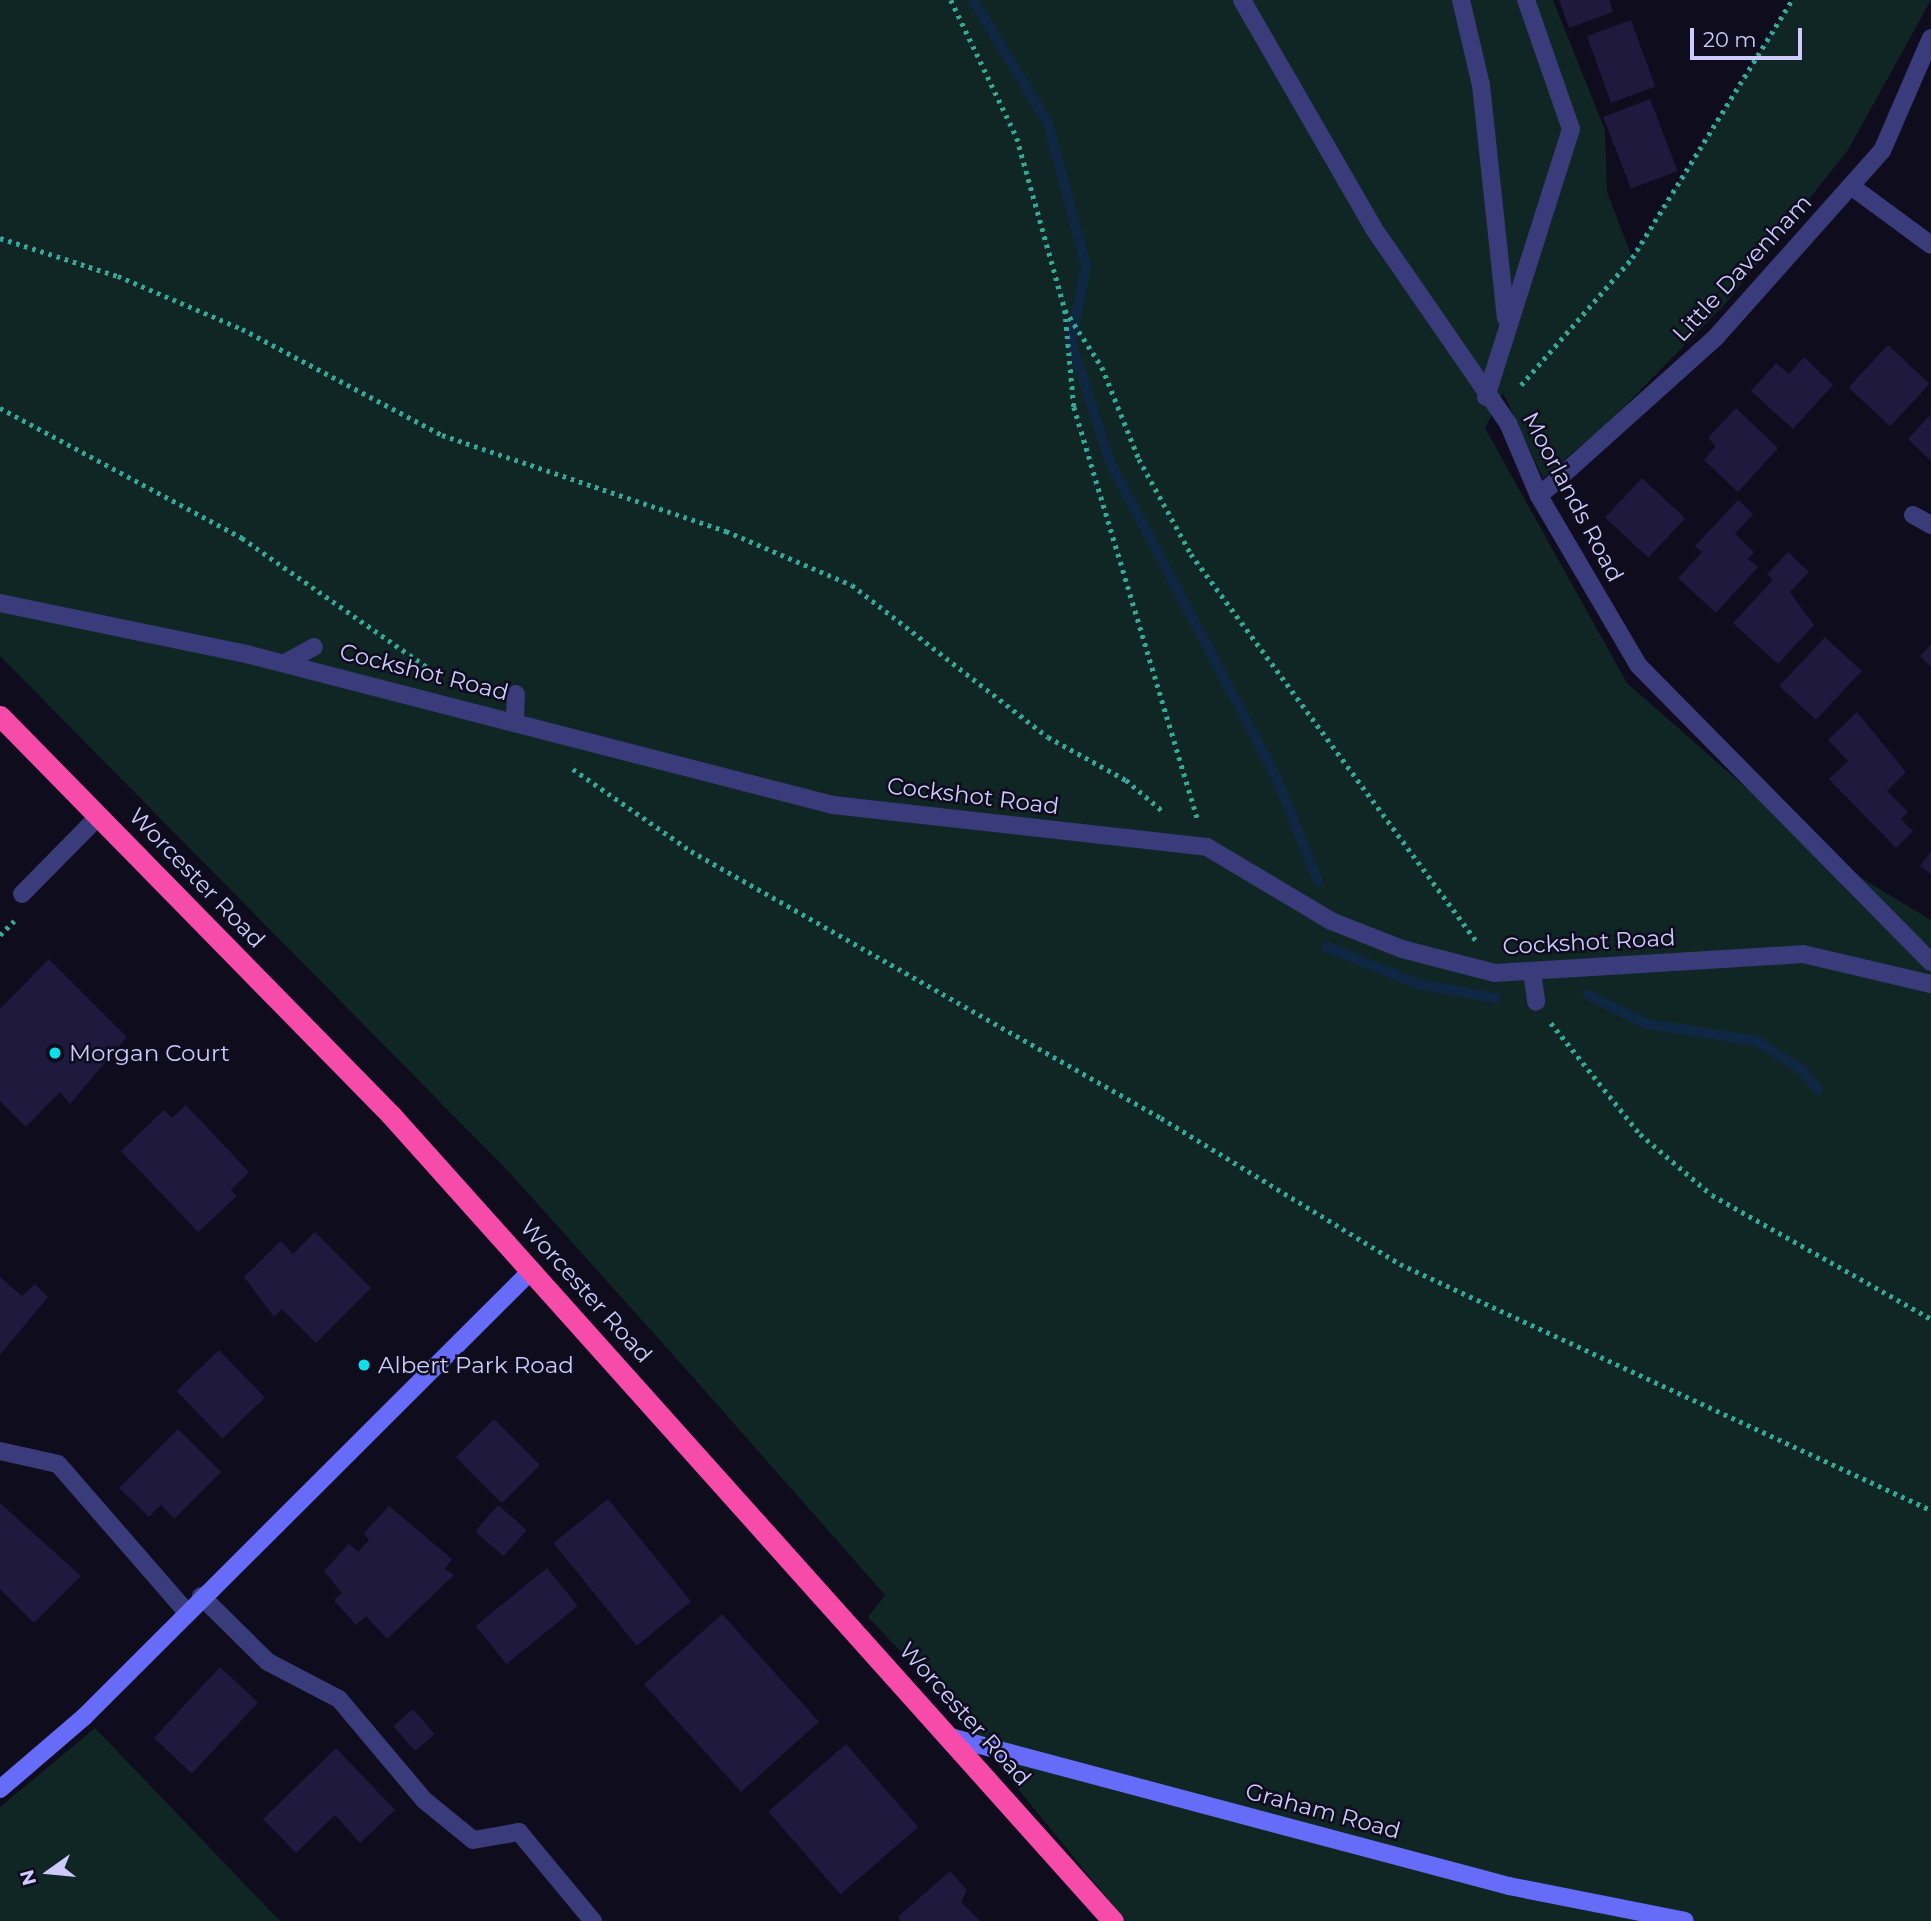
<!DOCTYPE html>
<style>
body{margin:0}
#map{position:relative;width:1931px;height:1921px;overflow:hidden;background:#0e0c1d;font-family:Montserrat,sans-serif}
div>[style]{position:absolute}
.green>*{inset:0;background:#102624}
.stream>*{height:10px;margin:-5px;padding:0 5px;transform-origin:5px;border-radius:5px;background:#102743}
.building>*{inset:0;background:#1e193d;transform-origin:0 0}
.path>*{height:4.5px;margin-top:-2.25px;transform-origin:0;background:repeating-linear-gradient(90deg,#32a999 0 3.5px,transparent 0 8.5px)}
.lane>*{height:18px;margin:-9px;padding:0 9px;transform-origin:9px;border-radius:9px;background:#393b7a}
.street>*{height:18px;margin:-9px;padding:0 9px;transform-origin:9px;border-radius:9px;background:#393b7a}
.secondary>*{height:18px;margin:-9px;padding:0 9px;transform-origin:9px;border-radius:9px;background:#666cf8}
.highway>*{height:21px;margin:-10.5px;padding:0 10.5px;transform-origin:10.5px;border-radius:10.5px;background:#f74ba9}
.dots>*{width:19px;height:19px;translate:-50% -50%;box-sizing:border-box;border:4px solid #0e0c1d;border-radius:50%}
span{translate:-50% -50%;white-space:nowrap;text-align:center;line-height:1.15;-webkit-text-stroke:5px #0e0c1d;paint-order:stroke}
.street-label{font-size:23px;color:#cdcafd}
.poi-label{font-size:23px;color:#cdcafd}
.left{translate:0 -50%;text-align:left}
.north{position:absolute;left:14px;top:1837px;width:70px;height:70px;-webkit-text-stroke:5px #0e0c1d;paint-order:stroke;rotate:255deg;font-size:19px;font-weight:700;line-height:28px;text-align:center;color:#cdcafd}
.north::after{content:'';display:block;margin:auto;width:24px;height:32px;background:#cdcafd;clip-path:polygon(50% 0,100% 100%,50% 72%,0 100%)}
.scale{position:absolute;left:1690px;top:28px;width:112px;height:32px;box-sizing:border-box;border:4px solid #cdcafd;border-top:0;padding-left:9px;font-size:21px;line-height:24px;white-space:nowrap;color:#cdcafd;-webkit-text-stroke:5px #0e0c1d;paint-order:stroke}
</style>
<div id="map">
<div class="green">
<i style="clip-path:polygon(0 0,1553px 0,1605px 130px,1607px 192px,1632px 257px,1792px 0,1931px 0,1848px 150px,1726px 303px,1611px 420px,1543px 478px,1503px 393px,1485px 428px,1627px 683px,1820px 853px,1931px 920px,1931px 1921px,1126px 1921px,937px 1690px,868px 1617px,885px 1595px,692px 1376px,509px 1172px,0 656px)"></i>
<i style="clip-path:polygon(95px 1728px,280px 1921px,0 1921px,0 1807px)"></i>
</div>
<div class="stream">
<i style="left:973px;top:0;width:144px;rotate:58.6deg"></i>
<i style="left:1048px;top:123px;width:148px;rotate:75.1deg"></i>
<i style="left:1086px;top:266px;width:76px;rotate:101.3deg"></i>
<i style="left:1071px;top:341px;width:125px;rotate:72.3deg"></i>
<i style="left:1109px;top:460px;width:361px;rotate:62.2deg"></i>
<i style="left:1277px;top:779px;width:110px;rotate:68.1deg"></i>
<i style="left:1327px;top:947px;width:98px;rotate:22.1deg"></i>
<i style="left:1418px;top:984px;width:79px;rotate:10.2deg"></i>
<i style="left:1588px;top:995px;width:66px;rotate:26.2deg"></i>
<i style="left:1647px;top:1024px;width:111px;rotate:8.8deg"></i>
<i style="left:1757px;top:1041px;width:55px;rotate:33.1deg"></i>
<i style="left:1803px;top:1071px;width:24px;rotate:52deg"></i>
</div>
<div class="building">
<i style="clip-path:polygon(1559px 0,1609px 0,1613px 12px,1569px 28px)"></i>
<i style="left:1631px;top:20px;width:71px;height:47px;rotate:70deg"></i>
<i style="left:1650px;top:99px;width:77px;height:50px;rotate:69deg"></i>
<i style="left:1888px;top:345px;width:57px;height:58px;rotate:43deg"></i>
<i style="clip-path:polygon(1804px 357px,1833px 385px,1793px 429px,1751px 391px,1776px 363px,1789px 374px)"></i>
<i style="clip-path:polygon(1736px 408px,1778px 448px,1738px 492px,1704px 460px,1716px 446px,1708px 438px)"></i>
<i style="clip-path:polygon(1931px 414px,1931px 461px,1908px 439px)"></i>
<i style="left:1642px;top:478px;width:59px;height:54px;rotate:43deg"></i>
<i style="clip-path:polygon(1738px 500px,1753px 514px,1735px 534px,1754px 552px,1748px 559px,1758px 567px,1716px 613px,1678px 578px,1702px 552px,1695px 546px)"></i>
<i style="clip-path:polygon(1788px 552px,1809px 572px,1790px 592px,1814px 625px,1778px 664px,1733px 623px,1773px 580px,1767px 574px)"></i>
<i style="left:1825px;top:637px;width:50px;height:67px;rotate:43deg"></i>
<i style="clip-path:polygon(1931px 644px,1931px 667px,1920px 656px)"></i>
<i style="clip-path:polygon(1857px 712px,1906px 772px,1887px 791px,1908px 812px,1901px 819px,1913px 831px,1896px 848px,1829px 779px,1848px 761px,1828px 740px)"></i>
<i style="clip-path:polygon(1931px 851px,1931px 874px,1920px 866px)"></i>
<i style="clip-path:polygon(49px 959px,127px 1037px,70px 1104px,60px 1092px,26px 1127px,0 1101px,0 1009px)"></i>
<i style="clip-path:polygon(186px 1105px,249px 1172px,231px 1190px,237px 1196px,198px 1232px,121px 1151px,164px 1110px,172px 1118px)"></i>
<i style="clip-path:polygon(315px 1232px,371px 1288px,316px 1343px,282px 1309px,274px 1317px,244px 1277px,281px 1241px,293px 1254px)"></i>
<i style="clip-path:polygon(0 1277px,22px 1296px,35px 1284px,48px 1297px,0 1355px)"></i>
<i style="left:219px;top:1350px;width:66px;height:59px;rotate:46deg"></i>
<i style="left:494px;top:1419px;width:65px;height:54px;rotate:45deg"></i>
<i style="clip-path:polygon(178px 1429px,221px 1472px,174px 1519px,161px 1505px,149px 1517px,119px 1488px)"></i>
<i style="left:608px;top:1499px;width:132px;height:70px;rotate:51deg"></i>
<i style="clip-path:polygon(0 1503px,81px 1576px,34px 1623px,0 1589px)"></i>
<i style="left:498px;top:1505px;width:38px;height:35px;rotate:41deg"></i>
<i style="clip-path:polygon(389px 1506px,452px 1559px,445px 1569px,454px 1575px,387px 1639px,366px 1616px,356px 1625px,334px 1600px,342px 1593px,324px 1571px,349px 1544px,358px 1552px,369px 1540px,364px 1533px)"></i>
<i style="left:547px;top:1568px;width:49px;height:92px;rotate:51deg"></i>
<i style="left:722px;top:1614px;width:145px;height:105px;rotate:48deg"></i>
<i style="left:220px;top:1667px;width:52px;height:97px;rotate:43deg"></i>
<i style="left:413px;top:1709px;width:33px;height:26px;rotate:49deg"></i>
<i style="left:846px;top:1744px;width:110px;height:103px;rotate:49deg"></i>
<i style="clip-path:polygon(336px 1748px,395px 1810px,360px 1843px,335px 1815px,296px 1853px,263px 1819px)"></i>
<i style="clip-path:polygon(950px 1871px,967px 1890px,961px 1902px,980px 1921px,901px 1921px,898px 1917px)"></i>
</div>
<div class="path">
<i style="left:951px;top:0;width:153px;rotate:64.4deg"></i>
<i style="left:1017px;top:138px;width:179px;rotate:74.4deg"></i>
<i style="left:1065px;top:310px;width:97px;rotate:84.7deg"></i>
<i style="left:1074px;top:407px;width:431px;rotate:73.3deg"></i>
<i style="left:0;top:238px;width:124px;rotate:17.9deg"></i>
<i style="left:118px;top:276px;width:135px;rotate:23.1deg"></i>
<i style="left:242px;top:329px;width:226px;rotate:27.9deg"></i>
<i style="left:442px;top:435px;width:300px;rotate:18.7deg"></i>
<i style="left:726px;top:531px;width:137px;rotate:23.2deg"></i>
<i style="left:852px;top:585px;width:248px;rotate:37.8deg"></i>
<i style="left:1048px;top:737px;width:89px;rotate:28.9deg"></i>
<i style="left:1126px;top:780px;width:51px;rotate:40.2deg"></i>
<i style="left:1065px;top:310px;width:68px;rotate:57deg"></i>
<i style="left:1102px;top:367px;width:99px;rotate:68.1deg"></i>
<i style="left:1139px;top:459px;width:108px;rotate:61.3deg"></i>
<i style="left:1191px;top:554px;width:480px;rotate:53.6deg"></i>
<i style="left:1521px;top:385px;width:169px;rotate:-48.8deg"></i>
<i style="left:1632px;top:258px;width:304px;rotate:-58.2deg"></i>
<i style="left:0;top:408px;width:275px;rotate:28.2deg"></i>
<i style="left:242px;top:538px;width:234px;rotate:34.9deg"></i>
<i style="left:573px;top:769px;width:144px;rotate:34.8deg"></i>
<i style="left:691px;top:851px;width:541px;rotate:29.6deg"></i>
<i style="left:1161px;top:1118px;width:280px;rotate:31.4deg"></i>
<i style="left:1400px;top:1264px;width:585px;rotate:24.86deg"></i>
<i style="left:0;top:935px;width:20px;rotate:-45deg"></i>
<i style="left:1551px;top:1023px;width:142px;rotate:51.3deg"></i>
<i style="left:1640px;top:1134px;width:94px;rotate:40.3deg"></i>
<i style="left:1712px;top:1195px;width:252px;rotate:29.5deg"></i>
</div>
<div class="lane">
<i style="left:1461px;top:0;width:87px;rotate:76.8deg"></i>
<i style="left:1481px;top:85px;width:234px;rotate:83.9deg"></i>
<i style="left:1851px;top:186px;width:99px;rotate:36.4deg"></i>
<i style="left:1486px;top:397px;width:281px;rotate:-72.4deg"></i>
<i style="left:1571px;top:129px;width:137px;rotate:-109.2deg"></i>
<i style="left:1539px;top:496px;width:238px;rotate:-41.9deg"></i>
<i style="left:1716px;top:337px;width:249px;rotate:-48.3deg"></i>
<i style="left:1882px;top:151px;width:123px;rotate:-66.6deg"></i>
<i style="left:285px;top:663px;width:33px;rotate:-29deg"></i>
<i style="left:515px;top:719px;width:25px;rotate:-88deg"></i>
<i style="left:22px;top:894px;width:110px;rotate:-45.4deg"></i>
<i style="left:1532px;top:972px;width:30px;rotate:82deg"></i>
</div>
<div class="street">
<i style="left:1242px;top:0;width:264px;rotate:60deg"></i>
<i style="left:1374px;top:229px;width:236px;rotate:55.4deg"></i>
<i style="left:1508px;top:423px;width:79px;rotate:67deg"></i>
<i style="left:1539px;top:496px;width:196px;rotate:59.6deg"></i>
<i style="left:1638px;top:665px;width:417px;rotate:45.4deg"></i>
<i style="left:1913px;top:515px;width:21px;rotate:29deg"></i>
<i style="left:0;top:603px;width:251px;rotate:11.7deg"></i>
<i style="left:246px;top:654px;width:606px;rotate:14.43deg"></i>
<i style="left:833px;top:805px;width:376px;rotate:6.4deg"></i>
<i style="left:1207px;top:847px;width:144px;rotate:30.8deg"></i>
<i style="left:1331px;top:921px;width:76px;rotate:21.5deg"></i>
<i style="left:1402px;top:949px;width:96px;rotate:14.5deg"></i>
<i style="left:1495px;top:973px;width:309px;rotate:-3.5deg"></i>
<i style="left:1803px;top:954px;width:131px;rotate:13.2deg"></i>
<i style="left:0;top:1451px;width:59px;rotate:12.6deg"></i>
<i style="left:58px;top:1464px;width:195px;rotate:49deg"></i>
<i style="left:201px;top:1596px;width:94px;rotate:44.6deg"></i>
<i style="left:268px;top:1662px;width:80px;rotate:27.5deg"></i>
<i style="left:339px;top:1699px;width:132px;rotate:49.9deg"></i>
<i style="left:424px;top:1800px;width:63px;rotate:39.2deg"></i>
<i style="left:473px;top:1840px;width:47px;rotate:-9.9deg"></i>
<i style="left:519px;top:1832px;width:116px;rotate:50.3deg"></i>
</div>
<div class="secondary">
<i style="left:950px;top:1737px;width:579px;rotate:14.93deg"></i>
<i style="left:1509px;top:1886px;width:179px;rotate:11.2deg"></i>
<i style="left:0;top:1789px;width:111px;rotate:-40.6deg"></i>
<i style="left:84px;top:1717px;width:633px;rotate:-44.94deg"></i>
</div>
<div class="highway">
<i style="left:0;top:716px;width:559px;rotate:45.58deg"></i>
<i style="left:391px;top:1115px;width:1082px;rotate:48.15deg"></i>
</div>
<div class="dots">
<i style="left:55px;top:1053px;background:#0ae2e9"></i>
<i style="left:364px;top:1365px;background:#0ae2e9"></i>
</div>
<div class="street-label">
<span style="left:1742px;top:268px;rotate:-47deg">Little Davenham</span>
<span style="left:1573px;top:497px;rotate:62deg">Moorlands Road</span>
<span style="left:424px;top:672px;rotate:14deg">Cockshot Road</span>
<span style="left:973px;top:796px;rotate:7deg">Cockshot Road</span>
<span style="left:197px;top:878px;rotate:46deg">Worcester Road</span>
<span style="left:1589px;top:942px;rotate:-3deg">Cockshot Road</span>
<span style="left:586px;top:1291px;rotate:48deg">Worcester Road</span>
<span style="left:965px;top:1714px;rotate:48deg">Worcester Road</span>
<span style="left:1323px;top:1811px;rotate:15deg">Graham Road</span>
</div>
<div class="poi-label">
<span class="left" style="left:69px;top:1053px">Morgan Court</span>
<span class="left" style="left:378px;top:1365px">Albert Park Road</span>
</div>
<div class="north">N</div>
<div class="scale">20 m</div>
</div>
